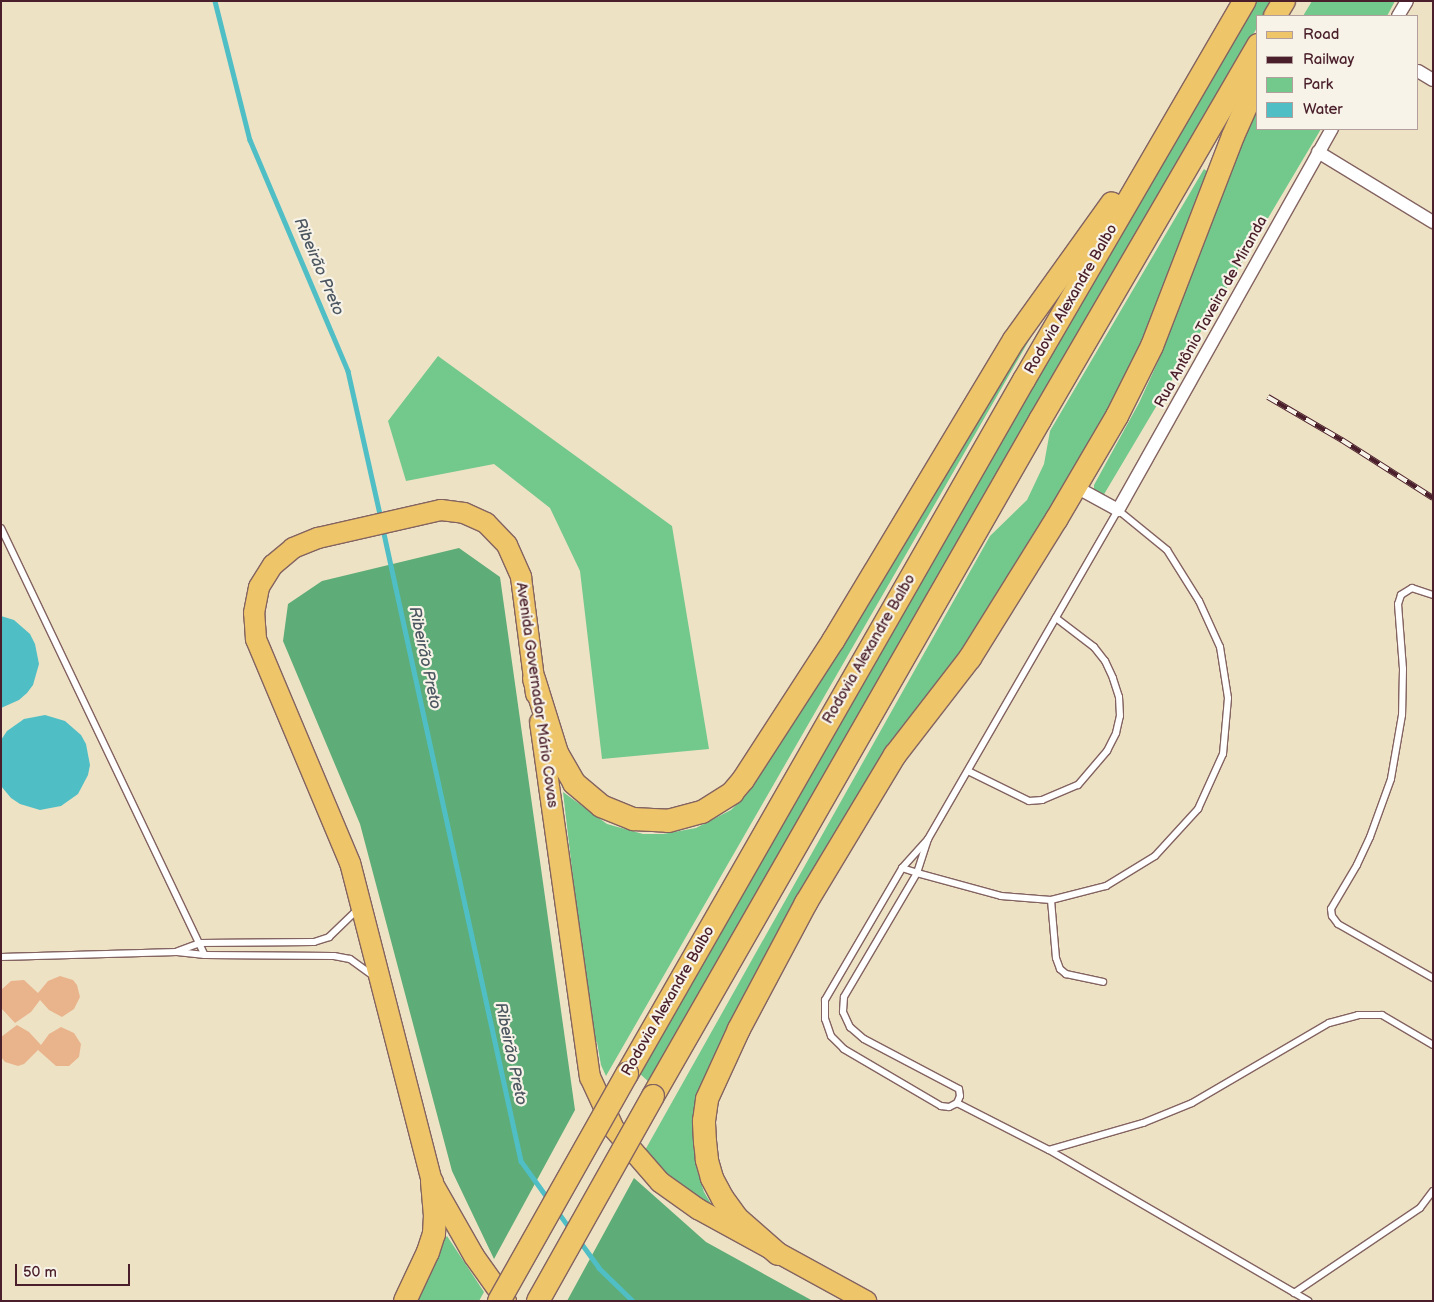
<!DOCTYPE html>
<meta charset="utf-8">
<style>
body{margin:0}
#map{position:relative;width:1434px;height:1302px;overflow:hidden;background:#eee2c5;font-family:"Balsamiq Sans",sans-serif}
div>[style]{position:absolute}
.green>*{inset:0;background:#73c88c}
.forest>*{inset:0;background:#5eac78}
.water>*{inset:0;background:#50bec5}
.stream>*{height:4.5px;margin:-2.25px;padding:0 2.25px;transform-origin:2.25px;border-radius:2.25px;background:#50bec5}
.building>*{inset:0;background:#e9b48c}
.roads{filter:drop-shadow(1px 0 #836361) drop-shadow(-1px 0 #836361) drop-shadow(0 1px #836361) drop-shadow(0 -1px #836361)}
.lane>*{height:6px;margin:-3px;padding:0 3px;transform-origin:3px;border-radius:3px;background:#fff}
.street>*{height:12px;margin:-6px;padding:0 6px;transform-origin:6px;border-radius:6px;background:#fff}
.primary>*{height:20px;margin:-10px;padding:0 10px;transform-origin:10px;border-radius:10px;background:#eec569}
.highway>*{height:22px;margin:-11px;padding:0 11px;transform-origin:11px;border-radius:11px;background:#eec569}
.rail>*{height:5.5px;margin-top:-2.75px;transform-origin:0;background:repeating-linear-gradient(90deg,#f7f3e8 0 11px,#4a1f2b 0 22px);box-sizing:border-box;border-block:1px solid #4a1f2b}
.bridges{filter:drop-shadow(1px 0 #836361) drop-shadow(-1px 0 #836361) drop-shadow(0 1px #836361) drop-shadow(0 -1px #836361)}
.highway-bridge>*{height:22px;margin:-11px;padding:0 11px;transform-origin:11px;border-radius:11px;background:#eec569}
span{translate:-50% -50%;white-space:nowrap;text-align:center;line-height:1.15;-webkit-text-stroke:4.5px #f7f3e8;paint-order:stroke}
.street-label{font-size:15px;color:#4a1f2b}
.water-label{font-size:16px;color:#4c5761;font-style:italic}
.frame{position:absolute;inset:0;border:2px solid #4a1f2b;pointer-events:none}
.legend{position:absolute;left:1256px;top:15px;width:162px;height:115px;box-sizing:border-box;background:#f7f3e8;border:1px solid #b29e9c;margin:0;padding:6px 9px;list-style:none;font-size:15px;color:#4a1f2b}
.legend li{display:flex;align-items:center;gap:10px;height:25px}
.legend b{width:25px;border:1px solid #b29e9c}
.scale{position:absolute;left:15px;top:1264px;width:115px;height:22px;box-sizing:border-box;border:2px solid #4a1f2b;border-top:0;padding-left:6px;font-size:15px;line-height:18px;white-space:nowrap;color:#4a1f2b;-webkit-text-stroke:4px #f7f3e8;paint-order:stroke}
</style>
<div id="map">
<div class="green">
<i style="clip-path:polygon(1253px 1px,1272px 1px,1263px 16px,1258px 16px,1258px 26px,1028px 422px,650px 1083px,639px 1073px)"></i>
<i style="clip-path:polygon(1312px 1px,1395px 1px,1387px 16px,1303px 16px)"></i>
<i style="clip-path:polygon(1258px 101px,1258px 129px,1321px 129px,1103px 496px,1094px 490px,1094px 485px,1139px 403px,1161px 355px,1219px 195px)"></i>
<i style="clip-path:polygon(1204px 169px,1208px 172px,1133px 365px,1062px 493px,770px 956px,703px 1080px,693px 1122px,693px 1144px,697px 1170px,704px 1192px,713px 1207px,672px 1178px,644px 1152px,990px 536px,1027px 500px,1044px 464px,1050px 431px)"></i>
<i style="clip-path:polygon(1032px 327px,1035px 330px,606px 1076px,601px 1065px,597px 1042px,592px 1041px,563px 792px,607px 824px,643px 834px,663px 834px,696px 828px,731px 810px,747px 794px,844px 645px)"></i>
<i style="clip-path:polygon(438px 356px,672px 526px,709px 749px,602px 759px,580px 571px,550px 508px,494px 464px,406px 481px,388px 421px)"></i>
<i style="clip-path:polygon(447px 1236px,484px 1292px,479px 1301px,414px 1301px,437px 1251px)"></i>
</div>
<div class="forest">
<i style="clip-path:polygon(459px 548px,500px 577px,575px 1110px,494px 1259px,452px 1171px,360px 824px,283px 641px,288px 604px,322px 581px)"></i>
<i style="clip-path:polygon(634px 1178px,706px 1242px,813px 1301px,567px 1301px)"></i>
</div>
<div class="water">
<i style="clip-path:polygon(1px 616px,14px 620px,30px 634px,35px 644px,39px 664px,33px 685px,27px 693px,19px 700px,1px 708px)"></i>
<i style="clip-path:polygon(45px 715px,65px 721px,81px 735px,86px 744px,90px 765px,88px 775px,78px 794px,61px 806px,40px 810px,20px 804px,11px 798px,1px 786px,1px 740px,7px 731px,24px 719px)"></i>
</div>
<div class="stream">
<i style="left:215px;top:1px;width:143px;rotate:75.9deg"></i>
<i style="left:250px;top:140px;width:251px;rotate:67deg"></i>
<i style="left:348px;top:371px;width:152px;rotate:77.4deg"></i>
<i style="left:383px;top:529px;width:647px;rotate:77.68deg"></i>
<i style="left:521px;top:1161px;width:48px;rotate:54.3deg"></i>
<i style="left:558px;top:1212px;width:22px;rotate:54deg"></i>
<i style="left:579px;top:1240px;width:34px;rotate:54deg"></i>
<i style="left:599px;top:1268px;width:47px;rotate:44.1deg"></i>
</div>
<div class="building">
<i style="clip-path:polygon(60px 976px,73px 980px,77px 985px,80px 997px,74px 1009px,62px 1017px,49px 1010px,40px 1000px,31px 1012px,15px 1023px,1px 1008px,1px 990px,11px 981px,24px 980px,38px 993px,48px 981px)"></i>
<i style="clip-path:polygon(17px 1025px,29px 1032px,41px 1045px,49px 1034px,61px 1027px,74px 1033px,81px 1044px,79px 1057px,69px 1066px,56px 1066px,38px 1050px,24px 1064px,18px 1066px,5px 1062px,1px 1057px,1px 1037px)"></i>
</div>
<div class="roads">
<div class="lane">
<i style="left:1px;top:528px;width:473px;rotate:64.5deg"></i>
<i style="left:1433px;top:595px;width:22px;rotate:-162deg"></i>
<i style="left:1412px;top:588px;width:13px;rotate:148deg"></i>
<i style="left:1401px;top:595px;width:9px;rotate:108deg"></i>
<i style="left:1398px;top:604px;width:65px;rotate:85.6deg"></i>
<i style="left:1403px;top:669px;width:46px;rotate:91.2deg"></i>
<i style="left:1402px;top:715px;width:65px;rotate:99.8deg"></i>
<i style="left:1391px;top:779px;width:62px;rotate:109.9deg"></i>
<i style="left:1370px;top:837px;width:31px;rotate:115deg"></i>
<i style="left:1357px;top:865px;width:51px;rotate:120.6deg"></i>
<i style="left:1331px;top:909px;width:7px;rotate:82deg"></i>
<i style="left:1332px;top:916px;width:10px;rotate:53deg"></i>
<i style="left:1338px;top:924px;width:109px;rotate:29.6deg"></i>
<i style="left:968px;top:771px;width:68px;rotate:26.2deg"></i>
<i style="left:1029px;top:801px;width:13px;rotate:-4deg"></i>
<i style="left:1042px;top:800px;width:39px;rotate:-23deg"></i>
<i style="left:1078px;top:785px;width:45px;rotate:-49.5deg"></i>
<i style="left:1107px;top:751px;width:20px;rotate:-63deg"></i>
<i style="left:1116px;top:733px;width:17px;rotate:-77deg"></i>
<i style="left:1120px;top:716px;width:19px;rotate:-93deg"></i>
<i style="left:1119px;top:697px;width:20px;rotate:-108deg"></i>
<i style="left:1113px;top:678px;width:19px;rotate:-115deg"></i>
<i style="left:1105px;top:661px;width:18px;rotate:-128deg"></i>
<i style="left:1094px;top:647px;width:48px;rotate:-142.7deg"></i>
<i style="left:902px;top:868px;width:16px;rotate:18deg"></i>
<i style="left:917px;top:873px;width:87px;rotate:15.3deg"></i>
<i style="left:1001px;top:896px;width:50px;rotate:4.6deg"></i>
<i style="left:1051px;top:900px;width:57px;rotate:-14.3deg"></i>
<i style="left:1106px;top:886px;width:57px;rotate:-31.5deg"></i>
<i style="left:1155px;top:856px;width:64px;rotate:-47.5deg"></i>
<i style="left:1198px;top:809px;width:60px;rotate:-65.6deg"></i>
<i style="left:1223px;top:754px;width:56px;rotate:-84.9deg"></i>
<i style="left:1228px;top:698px;width:52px;rotate:-98.9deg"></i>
<i style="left:1220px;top:647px;width:51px;rotate:-114.5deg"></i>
<i style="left:1199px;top:601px;width:60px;rotate:-122.1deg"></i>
<i style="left:1167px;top:550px;width:63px;rotate:-140.8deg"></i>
<i style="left:1118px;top:510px;width:380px;rotate:120deg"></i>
<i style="left:928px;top:839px;width:36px;rotate:108deg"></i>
<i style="left:917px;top:873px;width:144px;rotate:120.5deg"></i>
<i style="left:844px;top:997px;width:15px;rotate:94deg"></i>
<i style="left:843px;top:1012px;width:17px;rotate:65deg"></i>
<i style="left:850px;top:1027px;width:18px;rotate:41deg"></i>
<i style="left:864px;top:1039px;width:107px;rotate:27.8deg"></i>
<i style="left:959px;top:1089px;width:7px;rotate:82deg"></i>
<i style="left:960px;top:1096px;width:8px;rotate:113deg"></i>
<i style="left:957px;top:1103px;width:9px;rotate:153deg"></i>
<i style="left:949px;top:1107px;width:8px;rotate:-173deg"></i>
<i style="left:941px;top:1106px;width:113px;rotate:-149.6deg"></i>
<i style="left:844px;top:1049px;width:18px;rotate:-135deg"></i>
<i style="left:831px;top:1036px;width:18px;rotate:-109deg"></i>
<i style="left:825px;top:1019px;width:19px;rotate:-90deg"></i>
<i style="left:825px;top:1000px;width:153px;rotate:-59.7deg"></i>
<i style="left:902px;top:868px;width:39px;rotate:-48deg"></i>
<i style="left:1051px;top:900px;width:58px;rotate:85.1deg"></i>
<i style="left:1056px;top:958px;width:12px;rotate:70deg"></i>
<i style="left:1060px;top:969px;width:8px;rotate:40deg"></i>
<i style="left:1066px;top:974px;width:38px;rotate:12deg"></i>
<i style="left:178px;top:951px;width:23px;rotate:-20deg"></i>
<i style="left:200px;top:943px;width:114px;rotate:-0.5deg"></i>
<i style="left:314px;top:942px;width:16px;rotate:-18deg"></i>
<i style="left:329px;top:937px;width:42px;rotate:-44deg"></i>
<i style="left:1px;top:957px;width:176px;rotate:-1.6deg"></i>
<i style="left:177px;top:952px;width:28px;rotate:6deg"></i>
<i style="left:205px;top:955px;width:129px;rotate:0.4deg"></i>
<i style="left:334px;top:956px;width:16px;rotate:11deg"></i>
<i style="left:350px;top:959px;width:29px;rotate:36deg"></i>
<i style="left:957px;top:1103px;width:103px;rotate:27.1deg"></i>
<i style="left:1049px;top:1150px;width:300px;rotate:30.2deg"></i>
<i style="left:1049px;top:1150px;width:98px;rotate:-16deg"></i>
<i style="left:1143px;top:1123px;width:53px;rotate:-22.2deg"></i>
<i style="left:1192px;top:1103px;width:159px;rotate:-30.3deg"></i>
<i style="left:1329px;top:1023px;width:30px;rotate:-15deg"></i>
<i style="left:1358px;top:1015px;width:24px"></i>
<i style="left:1382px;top:1015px;width:59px;rotate:30.5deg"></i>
<i style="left:1294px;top:1293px;width:152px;rotate:-34deg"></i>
<i style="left:1420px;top:1208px;width:21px;rotate:-53deg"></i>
</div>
<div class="street">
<i style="left:1398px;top:16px;width:17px;rotate:-59deg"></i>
<i style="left:1418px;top:71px;width:17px;rotate:31deg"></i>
<i style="left:1318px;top:152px;width:135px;rotate:31.3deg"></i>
<i style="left:1076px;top:487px;width:48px;rotate:28.7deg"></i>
<i style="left:1118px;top:510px;width:437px;rotate:-60.7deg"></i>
</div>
<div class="primary">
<i style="left:540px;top:722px;width:359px;rotate:82deg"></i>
<i style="left:590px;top:1077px;width:57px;rotate:65.2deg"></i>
<i style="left:614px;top:1129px;width:70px;rotate:49deg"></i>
<i style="left:660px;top:1182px;width:47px;rotate:35.4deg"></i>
<i style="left:698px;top:1209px;width:192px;rotate:28.7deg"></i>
<i style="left:506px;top:1301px;width:55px;rotate:-125.4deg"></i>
<i style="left:474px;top:1256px;width:85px;rotate:-119.6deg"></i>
<i style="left:432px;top:1182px;width:329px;rotate:-104.4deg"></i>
<i style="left:350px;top:863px;width:243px;rotate:-112.8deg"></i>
<i style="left:256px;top:639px;width:26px;rotate:-94deg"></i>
<i style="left:254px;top:613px;width:26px;rotate:-79deg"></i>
<i style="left:259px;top:587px;width:26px;rotate:-58deg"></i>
<i style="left:273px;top:565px;width:26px;rotate:-40deg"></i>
<i style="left:293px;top:548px;width:27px;rotate:-22deg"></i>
<i style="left:318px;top:538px;width:126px;rotate:-12.8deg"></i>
<i style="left:441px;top:510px;width:23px;rotate:7deg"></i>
<i style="left:464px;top:513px;width:24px;rotate:24deg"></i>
<i style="left:486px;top:523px;width:30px;rotate:46deg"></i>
<i style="left:507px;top:545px;width:35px;rotate:66deg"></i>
<i style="left:521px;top:577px;width:118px;rotate:82.7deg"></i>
</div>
<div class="highway">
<i style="left:1275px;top:16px;width:17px;rotate:-59deg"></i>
<i style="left:534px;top:679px;width:77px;rotate:72.7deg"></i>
<i style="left:557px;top:753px;width:34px;rotate:60deg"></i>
<i style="left:574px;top:783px;width:35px;rotate:40deg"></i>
<i style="left:601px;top:806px;width:35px;rotate:22deg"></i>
<i style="left:633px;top:819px;width:35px;rotate:3deg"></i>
<i style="left:668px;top:821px;width:35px;rotate:-15deg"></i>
<i style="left:702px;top:812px;width:36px;rotate:-32deg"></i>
<i style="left:732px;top:793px;width:17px;rotate:-50deg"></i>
<i style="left:743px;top:780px;width:166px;rotate:-57.1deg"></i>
<i style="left:833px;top:641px;width:351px;rotate:-59deg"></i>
<i style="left:1014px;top:340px;width:168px;rotate:-54.4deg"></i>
<i style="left:627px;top:1074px;width:800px;rotate:-60.23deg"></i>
<i style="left:1024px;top:380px;width:439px;rotate:-59.8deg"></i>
<i style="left:653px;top:1096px;width:779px;rotate:-60.21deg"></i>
<i style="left:1040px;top:420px;width:434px;rotate:-59.8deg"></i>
<i style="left:778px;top:1254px;width:55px;rotate:-138.7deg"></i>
<i style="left:737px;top:1218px;width:24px;rotate:-126deg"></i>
<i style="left:723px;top:1199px;width:24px;rotate:-118deg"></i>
<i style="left:712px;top:1178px;width:19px;rotate:-106deg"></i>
<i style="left:707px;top:1160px;width:18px;rotate:-96deg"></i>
<i style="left:705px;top:1142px;width:21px;rotate:-93deg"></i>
<i style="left:704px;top:1121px;width:22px;rotate:-82deg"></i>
<i style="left:707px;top:1099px;width:77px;rotate:-65.4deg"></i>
<i style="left:739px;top:1029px;width:143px;rotate:-62deg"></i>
<i style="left:806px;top:903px;width:173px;rotate:-59deg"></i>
<i style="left:895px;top:755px;width:123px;rotate:-52.3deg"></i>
<i style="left:970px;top:658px;width:163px;rotate:-58.1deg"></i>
<i style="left:1056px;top:520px;width:121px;rotate:-59.6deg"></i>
<i style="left:1117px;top:416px;width:78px;rotate:-63.4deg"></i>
<i style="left:1152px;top:346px;width:225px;rotate:-68.9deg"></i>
<i style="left:1233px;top:136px;width:61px;rotate:-65.9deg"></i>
<i style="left:405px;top:1301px;width:54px;rotate:-64.9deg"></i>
<i style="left:428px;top:1252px;width:19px;rotate:-72deg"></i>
<i style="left:434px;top:1234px;width:18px;rotate:-87deg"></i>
<i style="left:435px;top:1216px;width:34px;rotate:-95deg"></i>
</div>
</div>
<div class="rail">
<i style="left:1268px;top:397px;width:86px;rotate:30.2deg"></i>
<i style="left:1342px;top:440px;width:108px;rotate:32.5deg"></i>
</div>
<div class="bridges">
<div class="highway-bridge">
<i style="left:499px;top:1301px;width:261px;rotate:-60.6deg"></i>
<i style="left:538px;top:1301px;width:235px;rotate:-60.7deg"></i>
</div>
</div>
<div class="street-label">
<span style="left:1071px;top:299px;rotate:-60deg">Rodovia Alexandre Balbo</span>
<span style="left:1211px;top:312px;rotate:-61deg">Rua Antônio Taveira de Miranda</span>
<span style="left:869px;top:649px;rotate:-60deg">Rodovia Alexandre Balbo</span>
<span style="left:537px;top:695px;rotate:82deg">Avenida Governador Mário Covas</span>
<span style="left:668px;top:1001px;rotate:-60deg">Rodovia Alexandre Balbo</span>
</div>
<div class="water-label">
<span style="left:318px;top:267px;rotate:67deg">Ribeirão Preto</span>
<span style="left:424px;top:658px;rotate:78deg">Ribeirão Preto</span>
<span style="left:510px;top:1054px;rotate:78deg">Ribeirão Preto</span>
</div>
<div class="frame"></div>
<ul class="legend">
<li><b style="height:6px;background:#eec569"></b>Road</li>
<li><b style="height:6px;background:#4a1f2b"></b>Railway</li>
<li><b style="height:14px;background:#73c88c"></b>Park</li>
<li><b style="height:14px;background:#50bec5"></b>Water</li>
</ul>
<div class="scale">50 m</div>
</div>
